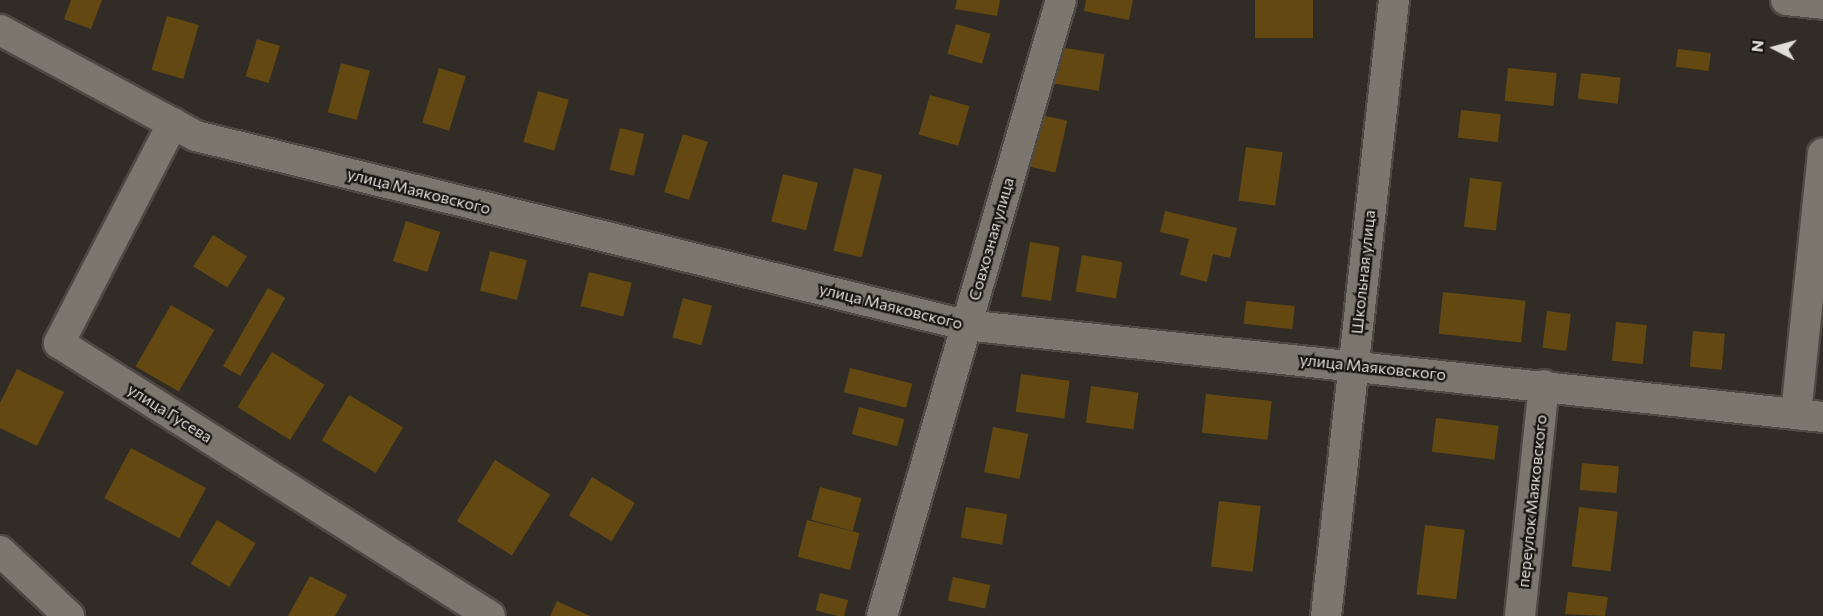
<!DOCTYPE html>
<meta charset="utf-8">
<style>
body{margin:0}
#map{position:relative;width:1823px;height:616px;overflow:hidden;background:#312d26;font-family:Commissioner,sans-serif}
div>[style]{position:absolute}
.building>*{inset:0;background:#634812;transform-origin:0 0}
.roads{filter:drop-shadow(2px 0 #4d4944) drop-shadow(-2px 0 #4d4944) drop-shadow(0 2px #4d4944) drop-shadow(0 -2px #4d4944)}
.minor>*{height:30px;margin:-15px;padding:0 15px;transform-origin:15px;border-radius:15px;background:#7b766e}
span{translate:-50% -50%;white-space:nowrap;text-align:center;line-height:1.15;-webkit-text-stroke:4.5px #171512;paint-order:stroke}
.street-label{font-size:16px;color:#e1ded9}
.north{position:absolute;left:1745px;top:18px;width:60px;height:60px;-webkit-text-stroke:4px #171512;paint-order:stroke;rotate:276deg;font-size:16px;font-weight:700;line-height:24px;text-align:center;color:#e1ded9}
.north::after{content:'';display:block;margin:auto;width:21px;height:27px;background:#e1ded9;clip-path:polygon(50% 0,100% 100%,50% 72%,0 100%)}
</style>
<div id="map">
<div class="building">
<i style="clip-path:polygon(71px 0,102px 0,91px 29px,64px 19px)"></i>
<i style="clip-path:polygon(957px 0,1000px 0,997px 16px,955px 9px)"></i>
<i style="clip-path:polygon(1086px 0,1133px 0,1129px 20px,1084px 11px)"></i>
<i style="left:1255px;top:0;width:58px;height:38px"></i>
<i style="left:167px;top:16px;width:33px;height:56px;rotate:16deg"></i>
<i style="left:956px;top:24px;width:36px;height:31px;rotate:16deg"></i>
<i style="left:257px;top:39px;width:24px;height:39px;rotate:17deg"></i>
<i style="left:1059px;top:47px;width:46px;height:37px;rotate:9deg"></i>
<i style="left:1678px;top:49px;width:33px;height:18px;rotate:7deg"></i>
<i style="left:341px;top:63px;width:30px;height:51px;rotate:15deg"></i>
<i style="left:439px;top:68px;width:28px;height:57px;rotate:17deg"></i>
<i style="left:1508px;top:68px;width:49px;height:33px;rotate:6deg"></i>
<i style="left:1581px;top:73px;width:40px;height:26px;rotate:7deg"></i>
<i style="left:538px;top:91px;width:32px;height:53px;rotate:16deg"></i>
<i style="left:930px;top:95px;width:41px;height:41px;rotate:16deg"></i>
<i style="left:1461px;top:110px;width:40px;height:28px;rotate:6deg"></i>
<i style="left:1042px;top:115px;width:26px;height:53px;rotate:13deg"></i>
<i style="left:620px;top:128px;width:25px;height:43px;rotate:14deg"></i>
<i style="left:683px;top:134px;width:26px;height:61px;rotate:18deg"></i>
<i style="left:1246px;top:147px;width:37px;height:54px;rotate:8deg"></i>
<i style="left:854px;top:168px;width:29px;height:85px;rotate:14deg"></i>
<i style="left:783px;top:174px;width:36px;height:49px;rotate:14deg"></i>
<i style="left:1470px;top:178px;width:32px;height:49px;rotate:7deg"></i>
<i style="clip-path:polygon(1165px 211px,1237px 228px,1230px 258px,1213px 254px,1207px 282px,1180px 275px,1189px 239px,1160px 232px)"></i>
<i style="left:406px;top:221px;width:36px;height:42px;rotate:18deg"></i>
<i style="left:213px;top:235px;width:40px;height:37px;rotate:32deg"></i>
<i style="left:1030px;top:242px;width:30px;height:55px;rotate:9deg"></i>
<i style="left:490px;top:251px;width:38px;height:41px;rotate:14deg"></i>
<i style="left:1082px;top:255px;width:41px;height:37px;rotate:10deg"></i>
<i style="left:589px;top:272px;width:44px;height:35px;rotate:14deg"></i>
<i style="left:268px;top:288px;width:20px;height:90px;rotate:30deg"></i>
<i style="left:1443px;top:292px;width:83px;height:42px;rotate:6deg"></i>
<i style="left:683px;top:298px;width:30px;height:41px;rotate:15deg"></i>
<i style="left:1246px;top:301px;width:49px;height:23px;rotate:6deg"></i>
<i style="left:171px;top:305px;width:50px;height:71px;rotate:30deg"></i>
<i style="left:1547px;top:311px;width:24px;height:37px;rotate:7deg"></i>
<i style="left:1616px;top:322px;width:31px;height:39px;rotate:6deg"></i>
<i style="left:1693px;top:331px;width:32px;height:36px;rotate:5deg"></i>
<i style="left:272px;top:352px;width:62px;height:65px;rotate:32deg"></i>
<i style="left:850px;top:368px;width:64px;height:25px;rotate:14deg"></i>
<i style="clip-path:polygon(17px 369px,64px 392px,37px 446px,0 428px,0 403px)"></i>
<i style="left:1021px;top:374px;width:49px;height:38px;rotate:8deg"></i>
<i style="left:1091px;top:386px;width:48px;height:37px;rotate:8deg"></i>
<i style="left:1206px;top:394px;width:66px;height:39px;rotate:6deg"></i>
<i style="left:349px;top:395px;width:63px;height:53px;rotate:31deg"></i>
<i style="left:859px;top:407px;width:47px;height:28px;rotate:15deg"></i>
<i style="left:1436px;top:418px;width:63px;height:34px;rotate:7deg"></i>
<i style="left:993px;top:427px;width:36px;height:46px;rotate:11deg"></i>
<i style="left:131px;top:448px;width:85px;height:57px;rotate:28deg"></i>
<i style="left:495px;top:460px;width:65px;height:72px;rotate:32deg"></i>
<i style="left:1582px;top:463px;width:37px;height:27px;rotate:5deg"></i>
<i style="left:592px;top:477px;width:50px;height:45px;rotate:31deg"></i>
<i style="left:820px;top:487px;width:43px;height:34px;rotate:15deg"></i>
<i style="left:1219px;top:501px;width:42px;height:66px;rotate:7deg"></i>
<i style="left:966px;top:507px;width:42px;height:31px;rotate:10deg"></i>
<i style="left:1579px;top:507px;width:39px;height:60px;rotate:7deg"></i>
<i style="left:217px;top:520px;width:45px;height:51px;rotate:31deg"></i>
<i style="left:807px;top:520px;width:54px;height:38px;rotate:14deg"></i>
<i style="left:1425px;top:525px;width:40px;height:70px;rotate:7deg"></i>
<i style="clip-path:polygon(310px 576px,347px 595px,335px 616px,288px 616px)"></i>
<i style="left:953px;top:577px;width:38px;height:24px;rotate:12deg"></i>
<i style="clip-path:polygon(1568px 592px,1608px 597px,1605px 616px,1565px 614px)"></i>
<i style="left:820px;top:593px;width:29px;height:18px;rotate:14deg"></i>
<i style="clip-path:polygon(557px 601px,590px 616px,550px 616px)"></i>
</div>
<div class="roads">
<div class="minor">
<i style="left:1786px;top:0;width:37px;rotate:6deg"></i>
<i style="left:0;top:30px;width:223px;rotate:28.4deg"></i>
<i style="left:196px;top:136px;width:792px;rotate:13.81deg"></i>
<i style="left:965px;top:325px;width:863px;rotate:6.12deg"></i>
<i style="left:173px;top:123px;width:248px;rotate:117.4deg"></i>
<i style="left:59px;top:343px;width:510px;rotate:32.35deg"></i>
<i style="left:1796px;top:414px;width:262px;rotate:-84.1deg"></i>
<i style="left:0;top:551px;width:95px;rotate:43.3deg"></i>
<i style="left:882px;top:616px;width:641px;rotate:-73.8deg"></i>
<i style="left:1326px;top:616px;width:620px;rotate:-83.7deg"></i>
<i style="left:1520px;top:616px;width:232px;rotate:-84.1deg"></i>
</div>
</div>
<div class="street-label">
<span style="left:419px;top:191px;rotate:14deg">улица Маяковского</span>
<span style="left:991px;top:239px;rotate:-74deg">Совхозная улица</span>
<span style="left:1363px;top:272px;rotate:-84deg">Школьная улица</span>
<span style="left:891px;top:306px;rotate:14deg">улица Маяковского</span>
<span style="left:1373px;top:367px;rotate:6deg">улица Маяковского</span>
<span style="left:170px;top:413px;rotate:32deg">улица Гусева</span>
<span style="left:1532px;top:501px;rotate:-84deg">переулок Маяковского</span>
</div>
<div class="north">N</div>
</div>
